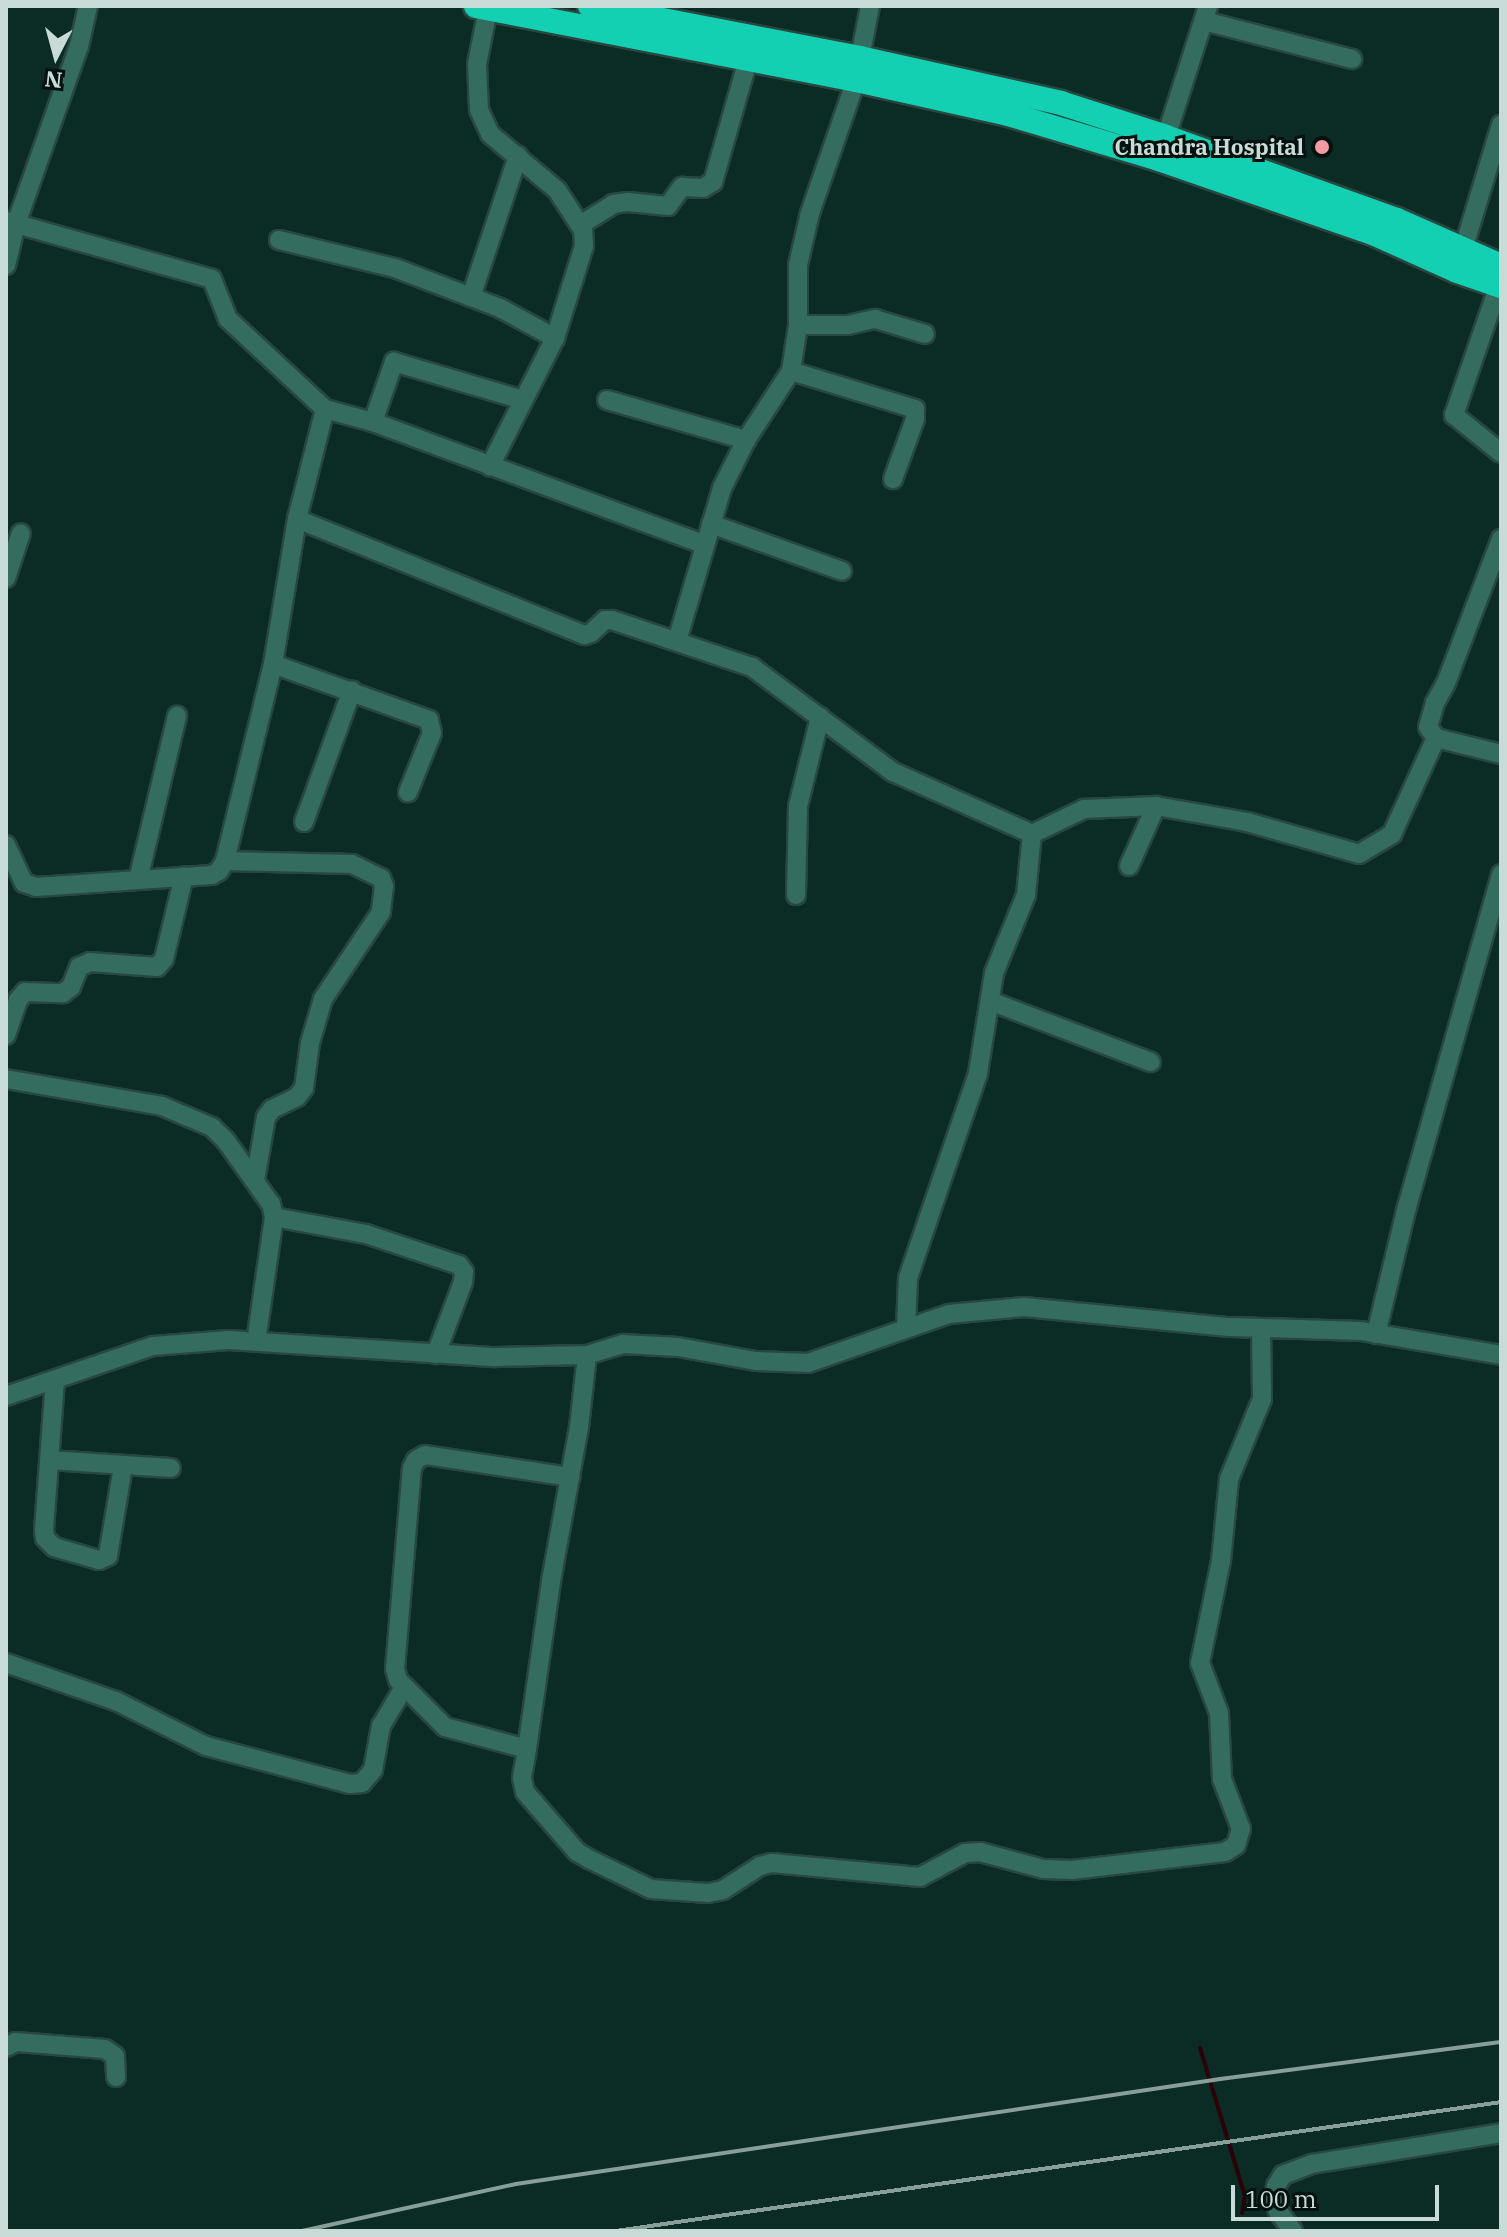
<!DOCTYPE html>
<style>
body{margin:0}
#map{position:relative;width:1507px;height:2237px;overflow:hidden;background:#0b2b25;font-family:"IBM Plex Serif",serif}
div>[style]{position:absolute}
.stream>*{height:4px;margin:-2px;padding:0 2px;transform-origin:2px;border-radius:2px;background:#2b0007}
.roads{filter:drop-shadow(2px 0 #294741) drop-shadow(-2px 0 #294741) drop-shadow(0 2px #294741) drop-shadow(0 -2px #294741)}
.minor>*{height:18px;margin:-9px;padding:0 9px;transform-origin:9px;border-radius:9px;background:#346c60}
.highway>*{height:24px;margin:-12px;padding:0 12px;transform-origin:12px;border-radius:12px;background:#14d0b3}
.rail>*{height:4px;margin:-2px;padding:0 2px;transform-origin:2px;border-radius:2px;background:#879e99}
.dots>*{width:22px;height:22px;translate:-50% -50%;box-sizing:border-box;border:4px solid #05110e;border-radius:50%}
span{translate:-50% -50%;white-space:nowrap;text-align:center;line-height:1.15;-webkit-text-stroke:6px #05110e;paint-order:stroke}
.poi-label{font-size:22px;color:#c9dbd6;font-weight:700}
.right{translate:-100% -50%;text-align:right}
.frame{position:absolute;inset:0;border:8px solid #c9dbd6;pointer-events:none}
.north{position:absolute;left:16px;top:16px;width:80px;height:80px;-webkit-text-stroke:6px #05110e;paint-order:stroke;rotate:186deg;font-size:22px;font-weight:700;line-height:32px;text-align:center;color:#c9dbd6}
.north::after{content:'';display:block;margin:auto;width:28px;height:36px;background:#c9dbd6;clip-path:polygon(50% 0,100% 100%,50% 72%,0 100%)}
.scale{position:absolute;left:1231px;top:2185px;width:208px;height:36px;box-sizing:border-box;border:4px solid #c9dbd6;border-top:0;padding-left:10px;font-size:24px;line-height:28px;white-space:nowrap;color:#c9dbd6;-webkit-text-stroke:6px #05110e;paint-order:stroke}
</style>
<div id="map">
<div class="stream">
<i style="left:1200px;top:2048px;width:155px;rotate:73.1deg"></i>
<i style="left:1245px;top:2196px;width:17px;rotate:100deg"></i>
</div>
<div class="roads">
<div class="minor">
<i style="left:488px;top:9px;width:56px;rotate:101.3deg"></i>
<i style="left:477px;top:64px;width:46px;rotate:87.5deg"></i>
<i style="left:479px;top:110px;width:26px;rotate:65deg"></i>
<i style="left:490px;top:134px;width:87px;rotate:39.9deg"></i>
<i style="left:557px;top:190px;width:48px;rotate:57deg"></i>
<i style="left:583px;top:230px;width:16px;rotate:86deg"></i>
<i style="left:584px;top:246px;width:96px;rotate:107.5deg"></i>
<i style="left:555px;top:338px;width:144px;rotate:116.9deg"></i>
<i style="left:1204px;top:21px;width:153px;rotate:14.4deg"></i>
<i style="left:860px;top:58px;width:53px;rotate:-79.1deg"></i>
<i style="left:1166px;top:137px;width:138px;rotate:-72.2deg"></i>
<i style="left:6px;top:221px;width:214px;rotate:15.7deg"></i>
<i style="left:212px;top:279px;width:43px;rotate:68.2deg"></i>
<i style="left:228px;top:319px;width:132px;rotate:42.9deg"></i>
<i style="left:325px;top:409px;width:114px;rotate:104.3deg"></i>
<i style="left:297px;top:519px;width:310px;rotate:22deg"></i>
<i style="left:584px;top:635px;width:7px;rotate:-16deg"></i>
<i style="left:591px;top:633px;width:19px;rotate:-43deg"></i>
<i style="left:605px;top:620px;width:7px"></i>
<i style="left:612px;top:620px;width:148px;rotate:18.6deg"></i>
<i style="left:752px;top:667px;width:176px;rotate:36.7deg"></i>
<i style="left:893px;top:772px;width:152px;rotate:24deg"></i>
<i style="left:580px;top:225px;width:39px;rotate:-32deg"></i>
<i style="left:613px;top:204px;width:15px;rotate:-8deg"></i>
<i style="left:628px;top:202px;width:40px;rotate:5.7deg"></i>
<i style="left:668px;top:206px;width:24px;rotate:-54deg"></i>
<i style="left:682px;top:187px;width:21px;rotate:3deg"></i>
<i style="left:703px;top:188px;width:12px;rotate:-31deg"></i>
<i style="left:713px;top:182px;width:127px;rotate:-74deg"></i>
<i style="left:279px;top:240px;width:119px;rotate:13.6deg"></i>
<i style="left:395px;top:268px;width:112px;rotate:20.9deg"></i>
<i style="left:500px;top:308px;width:63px;rotate:28.6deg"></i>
<i style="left:1463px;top:250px;width:131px;rotate:-73.1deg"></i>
<i style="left:6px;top:265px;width:42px;rotate:-76.3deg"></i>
<i style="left:16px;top:224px;width:189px;rotate:-70.5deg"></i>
<i style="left:79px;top:46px;width:41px;rotate:-77.3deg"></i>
<i style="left:1499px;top:285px;width:138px;rotate:109.1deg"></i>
<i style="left:1454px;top:415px;width:60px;rotate:39deg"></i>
<i style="left:471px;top:297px;width:149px;rotate:-71.6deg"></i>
<i style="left:798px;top:325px;width:50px"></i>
<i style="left:848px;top:325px;width:28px;rotate:-13deg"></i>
<i style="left:875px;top:319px;width:52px;rotate:16.7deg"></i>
<i style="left:791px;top:371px;width:130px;rotate:17deg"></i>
<i style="left:915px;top:409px;width:10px;rotate:90deg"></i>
<i style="left:915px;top:419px;width:64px;rotate:110.1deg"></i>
<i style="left:607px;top:400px;width:145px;rotate:16.1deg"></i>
<i style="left:325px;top:409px;width:50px;rotate:15.2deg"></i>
<i style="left:373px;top:422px;width:354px;rotate:20.3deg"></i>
<i style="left:373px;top:422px;width:64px;rotate:-70.7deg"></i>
<i style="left:394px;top:362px;width:134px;rotate:16.4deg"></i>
<i style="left:711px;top:524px;width:139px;rotate:19.7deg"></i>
<i style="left:1501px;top:539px;width:154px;rotate:110.9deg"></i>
<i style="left:1446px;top:683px;width:23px;rotate:119deg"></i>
<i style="left:1435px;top:703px;width:25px;rotate:106deg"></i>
<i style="left:1428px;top:727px;width:14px;rotate:54deg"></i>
<i style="left:1436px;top:738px;width:67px;rotate:13.8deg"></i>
<i style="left:6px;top:578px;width:47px;rotate:-71.6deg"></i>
<i style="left:677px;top:641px;width:159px;rotate:-73.6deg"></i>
<i style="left:722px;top:488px;width:54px;rotate:-63.4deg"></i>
<i style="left:746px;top:440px;width:82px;rotate:-56.9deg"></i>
<i style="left:791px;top:371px;width:47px;rotate:-81.3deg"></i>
<i style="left:798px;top:325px;width:60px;rotate:-90deg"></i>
<i style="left:798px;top:265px;width:53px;rotate:-77deg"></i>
<i style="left:810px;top:213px;width:141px;rotate:-70.9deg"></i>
<i style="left:273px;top:664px;width:166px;rotate:19.7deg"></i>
<i style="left:429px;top:720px;width:13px;rotate:77deg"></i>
<i style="left:432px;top:733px;width:64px;rotate:112.1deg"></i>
<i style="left:304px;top:822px;width:140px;rotate:-70deg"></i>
<i style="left:6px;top:845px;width:42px;rotate:64.7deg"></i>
<i style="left:24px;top:883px;width:13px;rotate:18deg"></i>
<i style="left:36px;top:887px;width:176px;rotate:-3.9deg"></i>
<i style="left:212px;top:875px;width:8px;rotate:-30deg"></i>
<i style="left:219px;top:871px;width:12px;rotate:-59deg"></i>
<i style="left:225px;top:861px;width:203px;rotate:-76.3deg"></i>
<i style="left:273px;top:664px;width:147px;rotate:-80.6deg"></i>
<i style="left:225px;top:861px;width:127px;rotate:1.4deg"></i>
<i style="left:352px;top:864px;width:32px;rotate:26deg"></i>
<i style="left:381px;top:878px;width:9px;rotate:69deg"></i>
<i style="left:384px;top:886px;width:26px;rotate:97deg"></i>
<i style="left:381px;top:912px;width:105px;rotate:123.7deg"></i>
<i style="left:323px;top:999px;width:46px;rotate:106.5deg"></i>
<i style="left:310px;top:1043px;width:45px;rotate:97.6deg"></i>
<i style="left:304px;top:1088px;width:11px;rotate:128deg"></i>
<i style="left:297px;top:1097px;width:28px;rotate:154deg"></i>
<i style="left:272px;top:1109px;width:10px;rotate:127deg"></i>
<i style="left:266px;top:1117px;width:65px;rotate:99.8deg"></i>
<i style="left:1129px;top:866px;width:66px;rotate:-65.8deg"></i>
<i style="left:138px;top:880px;width:169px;rotate:-76.6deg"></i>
<i style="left:796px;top:895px;width:89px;rotate:-88.7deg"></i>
<i style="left:798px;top:806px;width:92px;rotate:-76.1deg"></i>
<i style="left:990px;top:1001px;width:172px;rotate:20.8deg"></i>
<i style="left:6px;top:1035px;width:37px;rotate:-71deg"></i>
<i style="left:18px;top:1000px;width:11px;rotate:-49deg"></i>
<i style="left:25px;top:992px;width:38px;rotate:2deg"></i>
<i style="left:63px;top:993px;width:10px;rotate:-37deg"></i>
<i style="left:71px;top:987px;width:22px;rotate:-68deg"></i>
<i style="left:79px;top:967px;width:12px;rotate:-24deg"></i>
<i style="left:90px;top:962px;width:67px;rotate:4.3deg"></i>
<i style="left:157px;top:967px;width:11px;rotate:-49deg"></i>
<i style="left:164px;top:959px;width:85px;rotate:-76.5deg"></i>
<i style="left:6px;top:1079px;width:158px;rotate:9.8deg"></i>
<i style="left:162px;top:1106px;width:54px;rotate:22.8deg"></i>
<i style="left:212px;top:1127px;width:20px;rotate:45deg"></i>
<i style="left:226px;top:1141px;width:77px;rotate:54.5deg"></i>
<i style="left:271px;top:1204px;width:13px;rotate:77deg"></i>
<i style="left:274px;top:1217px;width:126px;rotate:98.2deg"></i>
<i style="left:274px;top:1217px;width:94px;rotate:10.5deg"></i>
<i style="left:366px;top:1234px;width:98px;rotate:18.4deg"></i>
<i style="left:459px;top:1265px;width:9px;rotate:54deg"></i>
<i style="left:464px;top:1272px;width:10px;rotate:96deg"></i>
<i style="left:463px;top:1282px;width:77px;rotate:110.6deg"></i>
<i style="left:906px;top:1329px;width:51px;rotate:-87.8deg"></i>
<i style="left:908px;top:1278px;width:217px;rotate:-71.1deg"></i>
<i style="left:978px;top:1073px;width:101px;rotate:-80.9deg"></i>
<i style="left:994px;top:973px;width:84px;rotate:-67.7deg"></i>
<i style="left:1026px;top:895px;width:61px;rotate:-84.4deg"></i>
<i style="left:1032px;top:834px;width:58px;rotate:-25.7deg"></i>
<i style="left:1084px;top:809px;width:72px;rotate:-2.4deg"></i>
<i style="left:1156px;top:806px;width:92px;rotate:10deg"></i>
<i style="left:1247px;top:822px;width:116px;rotate:15.9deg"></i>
<i style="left:1359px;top:854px;width:39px;rotate:-31deg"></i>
<i style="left:1392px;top:834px;width:106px;rotate:-65.4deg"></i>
<i style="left:1376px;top:1334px;width:131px;rotate:-76.3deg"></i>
<i style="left:1407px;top:1207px;width:346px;rotate:-74.2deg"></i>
<i style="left:587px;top:1355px;width:72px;rotate:96.3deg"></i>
<i style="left:579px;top:1427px;width:150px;rotate:100.3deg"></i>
<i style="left:552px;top:1575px;width:176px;rotate:98.2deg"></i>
<i style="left:527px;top:1749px;width:29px;rotate:100deg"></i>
<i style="left:522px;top:1778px;width:14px;rotate:78deg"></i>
<i style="left:525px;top:1792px;width:79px;rotate:49.1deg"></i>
<i style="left:577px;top:1852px;width:14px;rotate:30deg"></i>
<i style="left:589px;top:1859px;width:69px;rotate:25.8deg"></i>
<i style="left:651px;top:1889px;width:57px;rotate:4deg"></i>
<i style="left:708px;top:1893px;width:15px;rotate:-11deg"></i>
<i style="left:723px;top:1890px;width:44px;rotate:-33deg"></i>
<i style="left:760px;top:1866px;width:12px;rotate:-14deg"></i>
<i style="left:772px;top:1863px;width:149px;rotate:5.4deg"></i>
<i style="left:920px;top:1877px;width:51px;rotate:-28.1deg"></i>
<i style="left:965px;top:1853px;width:15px;rotate:-4deg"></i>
<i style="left:980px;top:1852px;width:65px;rotate:15.1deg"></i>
<i style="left:1043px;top:1869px;width:29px;rotate:2deg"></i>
<i style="left:1072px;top:1870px;width:154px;rotate:-6.7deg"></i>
<i style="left:1225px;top:1852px;width:13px;rotate:-32deg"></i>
<i style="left:1236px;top:1845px;width:17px;rotate:-73deg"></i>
<i style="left:1241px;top:1829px;width:53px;rotate:-110.8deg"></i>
<i style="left:1222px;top:1779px;width:66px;rotate:-92.6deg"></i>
<i style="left:1219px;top:1713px;width:53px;rotate:-110.8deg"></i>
<i style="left:1200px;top:1663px;width:104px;rotate:-78.4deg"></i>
<i style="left:1221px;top:1561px;width:82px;rotate:-84.4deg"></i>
<i style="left:1229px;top:1479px;width:87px;rotate:-67.6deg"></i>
<i style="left:1262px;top:1399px;width:71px;rotate:-90.8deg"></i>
<i style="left:55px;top:1380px;width:150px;rotate:94.2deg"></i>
<i style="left:44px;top:1530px;width:8px;rotate:83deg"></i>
<i style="left:45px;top:1538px;width:13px;rotate:45deg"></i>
<i style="left:54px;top:1547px;width:47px;rotate:16.1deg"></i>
<i style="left:99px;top:1560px;width:10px;rotate:-24deg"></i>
<i style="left:108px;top:1556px;width:91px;rotate:-80.5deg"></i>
<i style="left:6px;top:1396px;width:155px;rotate:-18.8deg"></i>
<i style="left:153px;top:1346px;width:76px;rotate:-4.5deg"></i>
<i style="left:229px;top:1340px;width:267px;rotate:3.7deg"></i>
<i style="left:495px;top:1357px;width:92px;rotate:-1.2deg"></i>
<i style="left:587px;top:1355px;width:38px;rotate:-17deg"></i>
<i style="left:623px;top:1344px;width:55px;rotate:3.1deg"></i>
<i style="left:678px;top:1347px;width:79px;rotate:10.2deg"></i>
<i style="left:756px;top:1361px;width:52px;rotate:2.2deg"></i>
<i style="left:808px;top:1363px;width:149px;rotate:-19.2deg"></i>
<i style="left:949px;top:1314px;width:75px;rotate:-5.3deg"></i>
<i style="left:1024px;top:1307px;width:206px;rotate:5.6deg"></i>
<i style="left:1229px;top:1327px;width:132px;rotate:1.7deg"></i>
<i style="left:1361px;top:1331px;width:142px;rotate:9.7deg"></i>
<i style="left:49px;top:1460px;width:122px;rotate:3.8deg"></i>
<i style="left:6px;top:1663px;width:116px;rotate:19.1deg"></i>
<i style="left:116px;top:1701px;width:101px;rotate:26.6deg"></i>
<i style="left:206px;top:1746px;width:149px;rotate:14.8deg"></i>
<i style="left:350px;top:1784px;width:12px;rotate:-5deg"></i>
<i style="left:362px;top:1783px;width:17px;rotate:-50deg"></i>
<i style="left:373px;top:1770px;width:45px;rotate:-79.7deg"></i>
<i style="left:381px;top:1726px;width:43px;rotate:-59.3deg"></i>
<i style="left:527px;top:1749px;width:85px;rotate:-165deg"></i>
<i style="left:445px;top:1727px;width:66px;rotate:-135deg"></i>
<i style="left:398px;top:1680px;width:11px;rotate:-105deg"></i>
<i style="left:395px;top:1669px;width:202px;rotate:-85.2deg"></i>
<i style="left:412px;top:1468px;width:9px;rotate:-63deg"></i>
<i style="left:416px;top:1460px;width:10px;rotate:-29deg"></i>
<i style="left:425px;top:1455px;width:147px;rotate:8.6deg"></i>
<i style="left:6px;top:2047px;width:11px;rotate:-27deg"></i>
<i style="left:16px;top:2042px;width:89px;rotate:4.5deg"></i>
<i style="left:105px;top:2049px;width:12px;rotate:35deg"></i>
<i style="left:115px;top:2056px;width:21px;rotate:87deg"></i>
<i style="left:1293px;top:2231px;width:25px;rotate:-127deg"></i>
<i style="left:1278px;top:2211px;width:12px;rotate:-104deg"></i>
<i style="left:1275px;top:2199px;width:13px;rotate:-86deg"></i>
<i style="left:1276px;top:2186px;width:13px;rotate:-58deg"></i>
<i style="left:1283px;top:2175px;width:31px;rotate:-21deg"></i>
<i style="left:1312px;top:2164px;width:192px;rotate:-9.3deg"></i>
</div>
<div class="highway">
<i style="left:476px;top:6px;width:387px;rotate:11deg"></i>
<i style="left:856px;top:80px;width:156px;rotate:12.6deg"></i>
<i style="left:1008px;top:114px;width:158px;rotate:16.6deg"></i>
<i style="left:1159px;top:159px;width:226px;rotate:19.1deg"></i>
<i style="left:1373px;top:233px;width:92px;rotate:24.3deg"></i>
<i style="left:1457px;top:271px;width:46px;rotate:18.8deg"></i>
<i style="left:590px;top:6px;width:275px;rotate:10.9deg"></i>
<i style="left:860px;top:58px;width:206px;rotate:12.6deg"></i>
<i style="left:1061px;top:103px;width:110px;rotate:17.9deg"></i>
<i style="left:1166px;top:137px;width:245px;rotate:19.8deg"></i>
<i style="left:1397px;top:220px;width:114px;rotate:23.9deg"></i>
</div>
</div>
<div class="rail">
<i style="left:302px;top:2231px;width:219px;rotate:-12.4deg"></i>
<i style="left:516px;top:2184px;width:712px;rotate:-8.48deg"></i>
<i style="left:1220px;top:2079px;width:283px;rotate:-7.5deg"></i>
<i style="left:616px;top:2231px;width:894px;rotate:-8.29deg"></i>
</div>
<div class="dots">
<i style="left:1322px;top:147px;background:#f49aa3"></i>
</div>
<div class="poi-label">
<span class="right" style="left:1304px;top:147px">Chandra Hospital</span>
</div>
<div class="frame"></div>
<div class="north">N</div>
<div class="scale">100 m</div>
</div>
